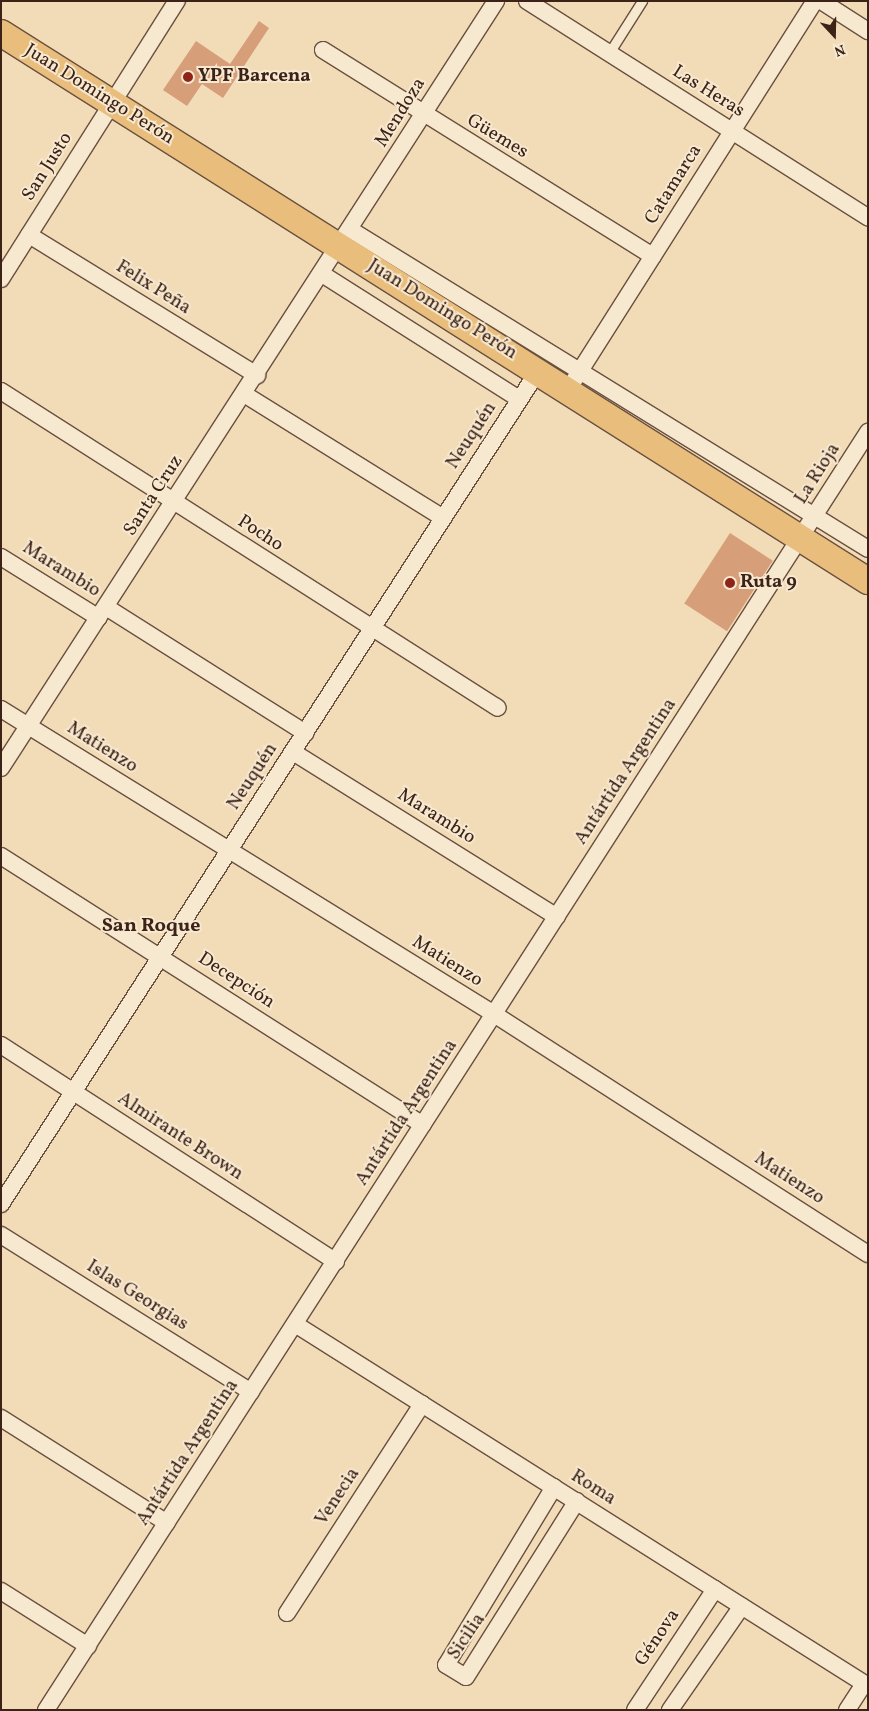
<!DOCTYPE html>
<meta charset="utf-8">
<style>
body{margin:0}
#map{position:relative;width:869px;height:1711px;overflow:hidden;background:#f2dbb7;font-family:Vollkorn,serif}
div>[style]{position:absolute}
.building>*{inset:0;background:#d69f79;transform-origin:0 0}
.roads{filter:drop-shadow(1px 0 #6a503f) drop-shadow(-1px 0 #6a503f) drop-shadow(0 1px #6a503f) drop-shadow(0 -1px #6a503f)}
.lane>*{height:9px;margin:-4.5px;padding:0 4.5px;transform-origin:4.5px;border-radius:4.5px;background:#f7e8d0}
.street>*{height:16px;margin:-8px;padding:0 8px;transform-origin:8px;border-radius:8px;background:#f7e8d0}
.primary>*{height:26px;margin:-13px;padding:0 13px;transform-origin:13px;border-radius:13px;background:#e9be7c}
.dots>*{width:14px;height:14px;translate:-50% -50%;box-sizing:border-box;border:2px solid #f7e8d0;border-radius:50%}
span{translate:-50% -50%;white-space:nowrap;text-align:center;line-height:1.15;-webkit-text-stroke:4px #f7e8d0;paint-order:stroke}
.poi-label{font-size:19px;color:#3c2217;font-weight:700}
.left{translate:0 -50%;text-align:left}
.street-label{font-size:19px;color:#3c2217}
.neighbourhood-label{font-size:20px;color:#3c2217;font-weight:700}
.frame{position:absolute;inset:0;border:2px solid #3c2217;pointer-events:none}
.north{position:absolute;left:809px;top:10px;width:50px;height:50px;-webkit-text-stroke:4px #f7e8d0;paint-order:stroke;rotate:159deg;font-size:14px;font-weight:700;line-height:20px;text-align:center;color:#3c2217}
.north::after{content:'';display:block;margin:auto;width:18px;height:22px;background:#3c2217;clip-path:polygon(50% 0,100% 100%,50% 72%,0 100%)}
</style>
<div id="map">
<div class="building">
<i style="clip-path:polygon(259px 21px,269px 28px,223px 98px,202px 84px,187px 106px,163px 90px,196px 41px,230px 64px)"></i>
<i style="left:730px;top:533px;width:51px;height:84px;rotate:33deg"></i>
</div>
<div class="roads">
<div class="lane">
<i style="left:609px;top:53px;width:62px;rotate:-57.6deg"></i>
</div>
<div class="street">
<i style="left:527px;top:1px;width:404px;rotate:32.4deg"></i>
<i style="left:821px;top:1px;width:56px;rotate:32.6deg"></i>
<i style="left:323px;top:50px;width:389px;rotate:32deg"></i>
<i style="left:351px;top:230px;width:607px;rotate:31.68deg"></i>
<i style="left:29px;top:235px;width:268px;rotate:31.6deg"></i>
<i style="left:322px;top:274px;width:233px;rotate:32.4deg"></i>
<i style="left:1px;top:279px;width:329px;rotate:-57.7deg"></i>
<i style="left:573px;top:382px;width:451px;rotate:-57.6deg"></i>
<i style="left:1px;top:391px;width:589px;rotate:32.53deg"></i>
<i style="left:244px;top:394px;width:234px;rotate:31.9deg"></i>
<i style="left:1px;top:557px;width:115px;rotate:31.9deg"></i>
<i style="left:106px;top:607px;width:236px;rotate:32.3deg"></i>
<i style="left:1px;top:709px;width:580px;rotate:31.74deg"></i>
<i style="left:494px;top:1014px;width:444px;rotate:32.7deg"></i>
<i style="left:293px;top:752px;width:311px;rotate:32deg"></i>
<i style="left:1px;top:768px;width:913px;rotate:-57.16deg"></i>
<i style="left:1px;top:856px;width:500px;rotate:32.52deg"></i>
<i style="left:1px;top:1045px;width:399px;rotate:32.9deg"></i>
<i style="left:1px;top:1204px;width:991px;rotate:-57.19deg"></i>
<i style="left:1px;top:1235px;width:295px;rotate:32.1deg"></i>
<i style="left:295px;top:1324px;width:678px;rotate:32.28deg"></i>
<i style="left:1px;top:1418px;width:196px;rotate:32.3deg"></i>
<i style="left:554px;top:1487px;width:208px;rotate:121.2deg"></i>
<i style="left:446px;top:1665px;width:23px;rotate:31deg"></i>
<i style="left:466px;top:1677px;width:208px;rotate:-57.8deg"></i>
<i style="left:1px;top:1591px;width:103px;rotate:32.3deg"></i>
<i style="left:287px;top:1613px;width:249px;rotate:-57.1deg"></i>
<i style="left:46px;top:1710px;width:1520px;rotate:-57.25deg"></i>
<i style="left:635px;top:1710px;width:145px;rotate:-56.5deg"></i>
<i style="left:670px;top:1710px;width:126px;rotate:-55.3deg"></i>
<i style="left:847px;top:1710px;width:31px;rotate:-57deg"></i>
</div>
<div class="primary">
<i style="left:1px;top:33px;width:1026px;rotate:32.3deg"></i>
</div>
</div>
<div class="dots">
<i style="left:188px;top:77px;background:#8f2418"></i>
<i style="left:730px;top:583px;background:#8f2418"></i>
</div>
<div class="poi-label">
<span class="left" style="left:198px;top:77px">YPF Barcena</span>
<span class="left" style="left:740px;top:583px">Ruta 9</span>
</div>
<div class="street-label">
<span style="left:708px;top:92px;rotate:32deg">Las Heras</span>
<span style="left:99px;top:95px;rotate:32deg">Juan Domingo Perón</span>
<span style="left:401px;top:113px;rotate:-58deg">Mendoza</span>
<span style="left:497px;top:137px;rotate:31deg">Güemes</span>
<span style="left:48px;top:167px;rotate:-58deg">San Justo</span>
<span style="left:674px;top:185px;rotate:-58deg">Catamarca</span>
<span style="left:153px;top:288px;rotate:32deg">Felix Peña</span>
<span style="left:442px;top:310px;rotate:32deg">Juan Domingo Perón</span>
<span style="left:472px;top:436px;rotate:-57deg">Neuquén</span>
<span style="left:818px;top:474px;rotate:-58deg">La Rioja</span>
<span style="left:154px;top:496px;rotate:-57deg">Santa Cruz</span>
<span style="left:260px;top:534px;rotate:33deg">Pocho</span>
<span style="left:61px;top:570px;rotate:32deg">Marambio</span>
<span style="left:102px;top:748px;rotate:32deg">Matienzo</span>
<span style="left:626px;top:772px;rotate:-57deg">Antártida Argentina</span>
<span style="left:253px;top:777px;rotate:-57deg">Neuquén</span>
<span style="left:436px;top:817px;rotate:32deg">Marambio</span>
<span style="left:447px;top:962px;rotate:32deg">Matienzo</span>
<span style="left:236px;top:981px;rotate:33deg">Decepción</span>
<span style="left:407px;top:1113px;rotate:-57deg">Antártida Argentina</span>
<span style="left:180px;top:1137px;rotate:33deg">Almirante Brown</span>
<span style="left:789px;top:1179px;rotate:33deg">Matienzo</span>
<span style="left:137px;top:1296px;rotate:32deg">Islas Georgias</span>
<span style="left:188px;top:1453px;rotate:-57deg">Antártida Argentina</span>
<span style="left:593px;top:1488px;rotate:32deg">Roma</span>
<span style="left:338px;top:1497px;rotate:-57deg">Venecia</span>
<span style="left:467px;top:1637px;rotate:-56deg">Sicilia</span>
<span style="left:658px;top:1638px;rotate:-56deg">Génova</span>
</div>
<div class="neighbourhood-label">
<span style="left:151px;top:926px">San Roque</span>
</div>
<div class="frame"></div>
<div class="north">N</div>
</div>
